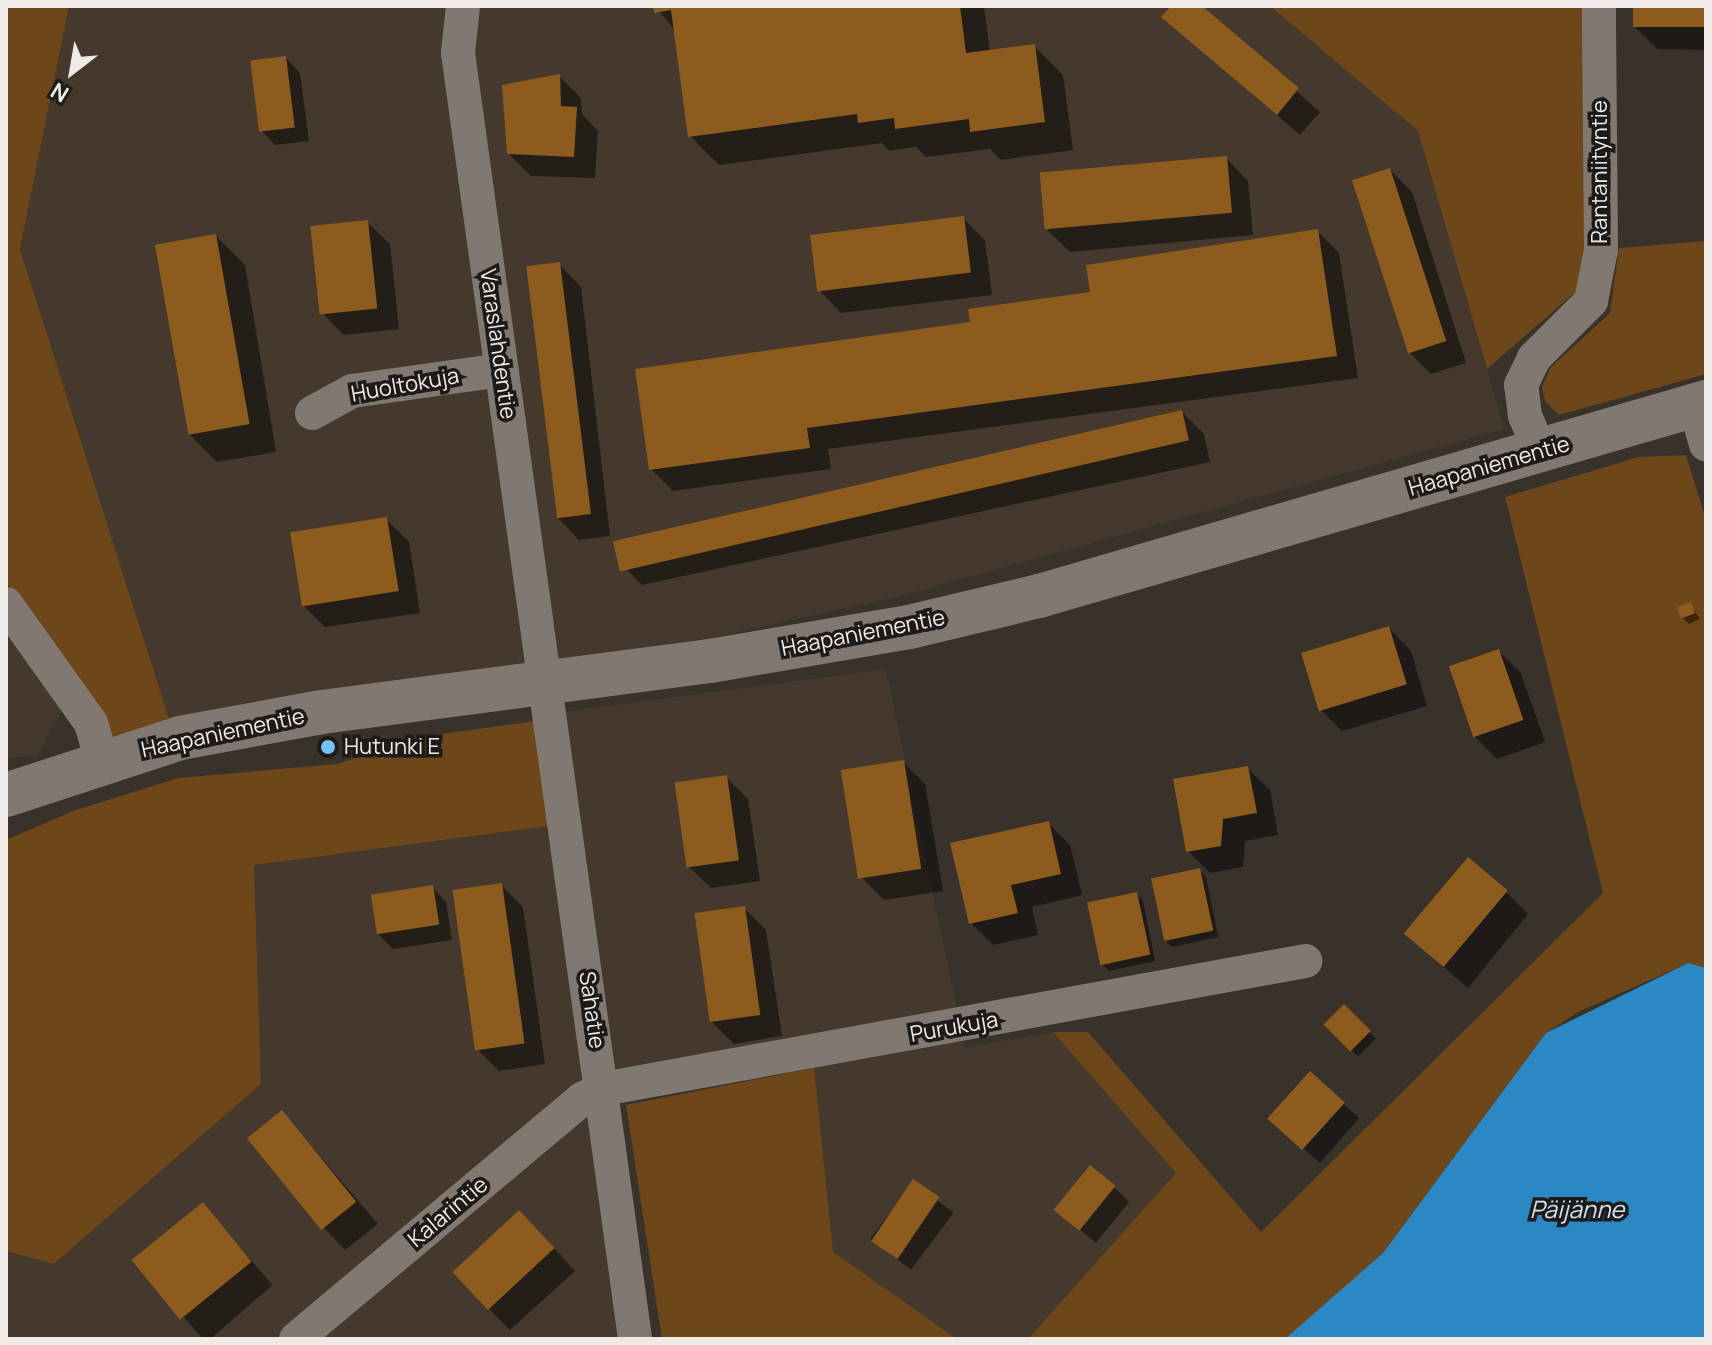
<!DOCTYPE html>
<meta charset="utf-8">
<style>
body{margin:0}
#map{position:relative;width:1712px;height:1345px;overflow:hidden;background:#39322b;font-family:Manrope,sans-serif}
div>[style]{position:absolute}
.built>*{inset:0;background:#45392d}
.green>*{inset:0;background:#6d4619}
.water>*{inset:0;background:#2b88c4}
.shadow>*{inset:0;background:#0007;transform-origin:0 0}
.building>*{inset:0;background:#8e5b1f;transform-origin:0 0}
.minor>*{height:34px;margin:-17px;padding:0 17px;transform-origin:17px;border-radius:17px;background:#817971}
.tertiary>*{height:44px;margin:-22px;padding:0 22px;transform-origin:22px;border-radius:22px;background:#817971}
.dots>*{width:22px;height:22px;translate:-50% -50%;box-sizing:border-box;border:4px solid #1e1a17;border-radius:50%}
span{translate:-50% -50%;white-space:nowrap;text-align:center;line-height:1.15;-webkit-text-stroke:7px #1e1a17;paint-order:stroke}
.street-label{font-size:22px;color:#efeae5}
.poi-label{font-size:22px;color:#efeae5}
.left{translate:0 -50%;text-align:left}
.water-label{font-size:24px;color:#cee2f3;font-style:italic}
.frame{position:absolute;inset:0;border:8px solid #efeae5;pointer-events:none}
.north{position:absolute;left:32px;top:32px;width:80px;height:80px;-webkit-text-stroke:6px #1e1a17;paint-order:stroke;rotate:211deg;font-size:22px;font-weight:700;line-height:32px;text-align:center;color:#efeae5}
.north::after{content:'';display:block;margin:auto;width:28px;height:36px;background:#efeae5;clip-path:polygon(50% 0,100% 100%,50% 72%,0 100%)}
</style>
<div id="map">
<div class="built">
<i style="clip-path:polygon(69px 6px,1270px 6px,1418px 131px,1504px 429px,900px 596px,711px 638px,169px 719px,20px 249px)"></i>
<i style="clip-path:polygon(6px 635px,64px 706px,37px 756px,6px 758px)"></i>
<i style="clip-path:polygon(886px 669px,965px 1048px,1053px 1032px,1177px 1173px,1028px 1339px,957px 1339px,828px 1249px,812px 1050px,599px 1086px,635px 1339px,6px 1339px,6px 1251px,55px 1264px,261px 1084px,254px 865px,576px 823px,562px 712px)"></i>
</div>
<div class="green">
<i style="clip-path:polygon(6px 6px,69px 6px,20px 249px,169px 719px,110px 739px,6px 581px)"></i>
<i style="clip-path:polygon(1270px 6px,1585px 6px,1587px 282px,1487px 369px,1418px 131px)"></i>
<i style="clip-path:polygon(1706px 241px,1706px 374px,1559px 415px,1545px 401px,1542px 387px,1550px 368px,1610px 313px,1619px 248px)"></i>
<i style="clip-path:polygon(1686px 455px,1706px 520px,1706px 968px,1688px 963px,1578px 1012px,1546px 1033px,1383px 1253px,1290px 1339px,662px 1339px,626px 1105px,814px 1068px,833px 1252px,957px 1339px,1028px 1339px,1176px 1173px,1053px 1032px,1088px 1032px,1261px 1232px,1603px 893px,1505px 497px,1639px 457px)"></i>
<i style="clip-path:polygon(535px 721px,550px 826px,254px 865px,261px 1084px,54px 1264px,6px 1251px,6px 840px,73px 811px,178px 778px,337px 764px,419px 737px)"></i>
</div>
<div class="water">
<i style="clip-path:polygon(1688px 963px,1706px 968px,1706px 1339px,1285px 1339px,1383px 1253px,1546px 1033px)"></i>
</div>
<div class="shadow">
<i style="clip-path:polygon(655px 6px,984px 6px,990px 52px,1034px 46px,1063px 75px,1073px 150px,1001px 160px,990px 149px,926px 157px,916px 147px,889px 151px,882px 143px,719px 165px,690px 136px,676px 32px)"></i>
<i style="clip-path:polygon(1174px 6px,1199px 6px,1320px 112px,1300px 135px,1164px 17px)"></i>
<i style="clip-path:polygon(1635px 6px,1706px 6px,1706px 50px,1657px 49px,1635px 27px)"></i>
<i style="clip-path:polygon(286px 58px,300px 73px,309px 141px,275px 145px,261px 130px)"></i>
<i style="clip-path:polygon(559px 76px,581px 98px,582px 114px,598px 131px,595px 178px,531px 176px,509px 154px)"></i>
<i style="clip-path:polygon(1226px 158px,1248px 181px,1253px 235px,1070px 252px,1047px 230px)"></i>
<i style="clip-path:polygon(1390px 170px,1412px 192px,1466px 363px,1431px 374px,1409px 352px)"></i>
<i style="clip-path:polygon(963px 218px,985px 240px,992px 295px,841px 313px,819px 290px)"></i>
<i style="clip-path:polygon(367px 222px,390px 244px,399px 329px,344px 335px,322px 313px)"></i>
<i style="clip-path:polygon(1317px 231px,1339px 253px,1358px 378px,828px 449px,831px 469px,673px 491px,651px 469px,972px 324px)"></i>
<i style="clip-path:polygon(216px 236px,245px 265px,276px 452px,217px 462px,188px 433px)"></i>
<i style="clip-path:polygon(559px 264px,581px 287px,610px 536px,579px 540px,557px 517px)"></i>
<i style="clip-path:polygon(1182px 412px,1204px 434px,1210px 462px,642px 585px,620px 563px)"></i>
<i style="clip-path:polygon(387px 520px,409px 542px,420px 613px,325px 627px,303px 605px)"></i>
<i style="clip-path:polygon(1690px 604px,1700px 619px,1689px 624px,1682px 617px)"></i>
<i style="clip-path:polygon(1389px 628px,1411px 651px,1427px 706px,1342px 731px,1320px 709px)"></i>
<i style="clip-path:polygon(1499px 651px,1521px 673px,1545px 742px,1497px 759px,1475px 737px)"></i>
<i style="clip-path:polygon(903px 762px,925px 784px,943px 891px,884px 900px,862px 878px)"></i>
<i style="clip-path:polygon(1247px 768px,1270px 790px,1278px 835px,1245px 841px,1243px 867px,1210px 873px,1188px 851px)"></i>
<i style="clip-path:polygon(726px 777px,748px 799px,760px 881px,711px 888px,688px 866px)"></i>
<i style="clip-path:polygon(1048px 823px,1070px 845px,1082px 895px,1032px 907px,1038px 935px,993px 945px,971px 923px)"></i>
<i style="clip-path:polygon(1199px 870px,1206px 877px,1218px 937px,1172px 947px,1165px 940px)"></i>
<i style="clip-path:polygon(501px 885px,523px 907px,545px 1064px,499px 1071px,477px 1049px)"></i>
<i style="clip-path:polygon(432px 887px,446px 902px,452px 940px,393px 949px,378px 934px)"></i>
<i style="clip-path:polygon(1506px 892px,1528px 914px,1468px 988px,1407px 935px)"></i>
<i style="clip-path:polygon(1136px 894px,1143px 901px,1155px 961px,1109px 971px,1102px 964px)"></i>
<i style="clip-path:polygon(744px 908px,766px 930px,782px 1036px,734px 1044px,712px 1022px)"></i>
<i style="left:1344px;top:1007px;width:45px;height:25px;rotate:45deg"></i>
<i style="clip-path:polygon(1310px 1074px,1359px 1118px,1320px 1163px,1286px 1133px)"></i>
<i style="clip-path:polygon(282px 1112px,378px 1224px,345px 1250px,324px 1228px)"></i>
<i style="left:913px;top:1182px;width:51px;height:71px;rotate:37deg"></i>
<i style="clip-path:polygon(1114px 1187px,1129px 1202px,1096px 1243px,1057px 1210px)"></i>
<i style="left:203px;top:1205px;width:106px;height:88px;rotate:49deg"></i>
<i style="clip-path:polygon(541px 1234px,575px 1271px,510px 1330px,488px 1308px)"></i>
</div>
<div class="building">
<i style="clip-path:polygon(653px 6px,960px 6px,966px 53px,1035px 44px,1045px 122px,970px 132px,969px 119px,895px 129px,894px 118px,858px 123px,857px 114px,688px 137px,671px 10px,654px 13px)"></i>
<i style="clip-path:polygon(1171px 6px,1202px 6px,1299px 88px,1277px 115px,1161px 17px)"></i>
<i style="left:1633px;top:6px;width:73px;height:21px"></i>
<i style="left:286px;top:56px;width:72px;height:36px;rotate:83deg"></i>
<i style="clip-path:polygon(560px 74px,561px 106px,577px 107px,574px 157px,507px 154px,502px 85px)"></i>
<i style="left:1227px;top:156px;width:57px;height:188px;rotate:85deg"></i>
<i style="left:1390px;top:168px;width:182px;height:40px;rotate:72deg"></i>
<i style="left:964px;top:216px;width:57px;height:155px;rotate:83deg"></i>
<i style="left:368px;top:220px;width:89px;height:58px;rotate:84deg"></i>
<i style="clip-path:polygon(1318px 229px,1337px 356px,807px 428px,810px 448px,649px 470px,635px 369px,970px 322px,968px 309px,1090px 292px,1086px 265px)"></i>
<i style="left:216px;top:234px;width:193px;height:62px;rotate:80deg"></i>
<i style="left:560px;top:262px;width:254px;height:34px;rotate:83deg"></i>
<i style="left:1182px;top:410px;width:31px;height:584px;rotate:77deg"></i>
<i style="left:387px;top:517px;width:75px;height:98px;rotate:81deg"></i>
<i style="left:1691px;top:602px;width:12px;height:15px;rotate:70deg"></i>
<i style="left:1389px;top:626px;width:61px;height:92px;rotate:73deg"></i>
<i style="left:1499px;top:649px;width:75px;height:53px;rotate:71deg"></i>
<i style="left:904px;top:760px;width:110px;height:64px;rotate:81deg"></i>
<i style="clip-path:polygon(1248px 766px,1257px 813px,1223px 819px,1221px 846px,1186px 852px,1173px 779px)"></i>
<i style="left:727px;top:775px;width:86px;height:53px;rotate:82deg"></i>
<i style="clip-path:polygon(1049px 821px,1061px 874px,1011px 885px,1018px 913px,969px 924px,950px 843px)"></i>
<i style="left:1468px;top:857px;width:52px;height:100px;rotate:40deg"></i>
<i style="left:1200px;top:868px;width:64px;height:50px;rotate:78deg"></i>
<i style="left:502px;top:883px;width:162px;height:50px;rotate:82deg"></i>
<i style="left:433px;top:885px;width:40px;height:63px;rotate:81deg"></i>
<i style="left:1137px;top:892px;width:64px;height:51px;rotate:78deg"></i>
<i style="left:745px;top:906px;width:110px;height:51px;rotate:82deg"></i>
<i style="left:1344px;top:1004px;width:38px;height:29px;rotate:45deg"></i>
<i style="left:1310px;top:1071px;width:47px;height:64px;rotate:42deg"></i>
<i style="left:282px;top:1110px;width:118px;height:45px;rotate:51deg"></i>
<i style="left:1090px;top:1165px;width:33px;height:58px;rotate:39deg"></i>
<i style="left:913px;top:1179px;width:32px;height:75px;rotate:34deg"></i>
<i style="left:203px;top:1202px;width:77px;height:92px;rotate:51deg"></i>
<i style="left:519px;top:1210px;width:52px;height:91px;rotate:47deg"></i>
</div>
<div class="minor">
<i style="left:463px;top:6px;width:47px;rotate:96.1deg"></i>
<i style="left:458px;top:53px;width:1298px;rotate:82.16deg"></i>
<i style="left:1695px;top:406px;width:40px;rotate:74deg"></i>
<i style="left:312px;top:413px;width:46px;rotate:-28.8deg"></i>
<i style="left:352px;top:391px;width:151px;rotate:-8deg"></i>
<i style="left:1540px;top:451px;width:38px;rotate:-113deg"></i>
<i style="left:1525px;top:416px;width:31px;rotate:-97deg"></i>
<i style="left:1521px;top:385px;width:30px;rotate:-64deg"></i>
<i style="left:1534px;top:358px;width:81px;rotate:-45deg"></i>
<i style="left:1591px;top:301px;width:52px;rotate:-78.9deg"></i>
<i style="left:1601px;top:250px;width:244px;rotate:-90.5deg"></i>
<i style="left:6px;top:604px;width:146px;rotate:54.5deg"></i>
<i style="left:91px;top:723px;width:40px;rotate:74deg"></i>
<i style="left:296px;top:1339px;width:373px;rotate:-40deg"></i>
<i style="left:582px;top:1099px;width:23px;rotate:-25deg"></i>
<i style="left:603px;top:1089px;width:714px;rotate:-10.33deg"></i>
</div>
<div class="tertiary">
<i style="left:6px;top:795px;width:183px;rotate:-18.1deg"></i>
<i style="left:180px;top:738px;width:144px;rotate:-10.4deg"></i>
<i style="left:322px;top:712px;width:391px;rotate:-7.5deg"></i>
<i style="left:710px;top:661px;width:202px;rotate:-9.7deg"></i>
<i style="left:909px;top:627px;width:134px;rotate:-13.4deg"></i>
<i style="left:1039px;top:596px;width:695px;rotate:-16.22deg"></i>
</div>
<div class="dots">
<i style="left:328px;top:747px;background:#76c0f7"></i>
</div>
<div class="street-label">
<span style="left:1600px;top:172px;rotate:-90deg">Rantaniityntie</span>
<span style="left:498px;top:344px;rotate:82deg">Varaslahdentie</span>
<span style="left:405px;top:385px;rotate:-10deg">Huoltokuja</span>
<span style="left:1489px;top:466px;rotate:-16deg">Haapaniementie</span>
<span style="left:863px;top:633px;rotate:-11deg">Haapaniementie</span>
<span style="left:223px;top:733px;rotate:-12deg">Haapaniementie</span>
<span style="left:592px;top:1010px;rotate:82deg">Sahatie</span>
<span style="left:954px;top:1027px;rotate:-10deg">Purukuja</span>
<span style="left:448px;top:1212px;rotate:-40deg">Kalarintie</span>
</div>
<div class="poi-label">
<span class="left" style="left:344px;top:747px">Hutunki E</span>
</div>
<div class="water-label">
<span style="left:1577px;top:1209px">Päijänne</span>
</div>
<div class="frame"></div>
<div class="north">N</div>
</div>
